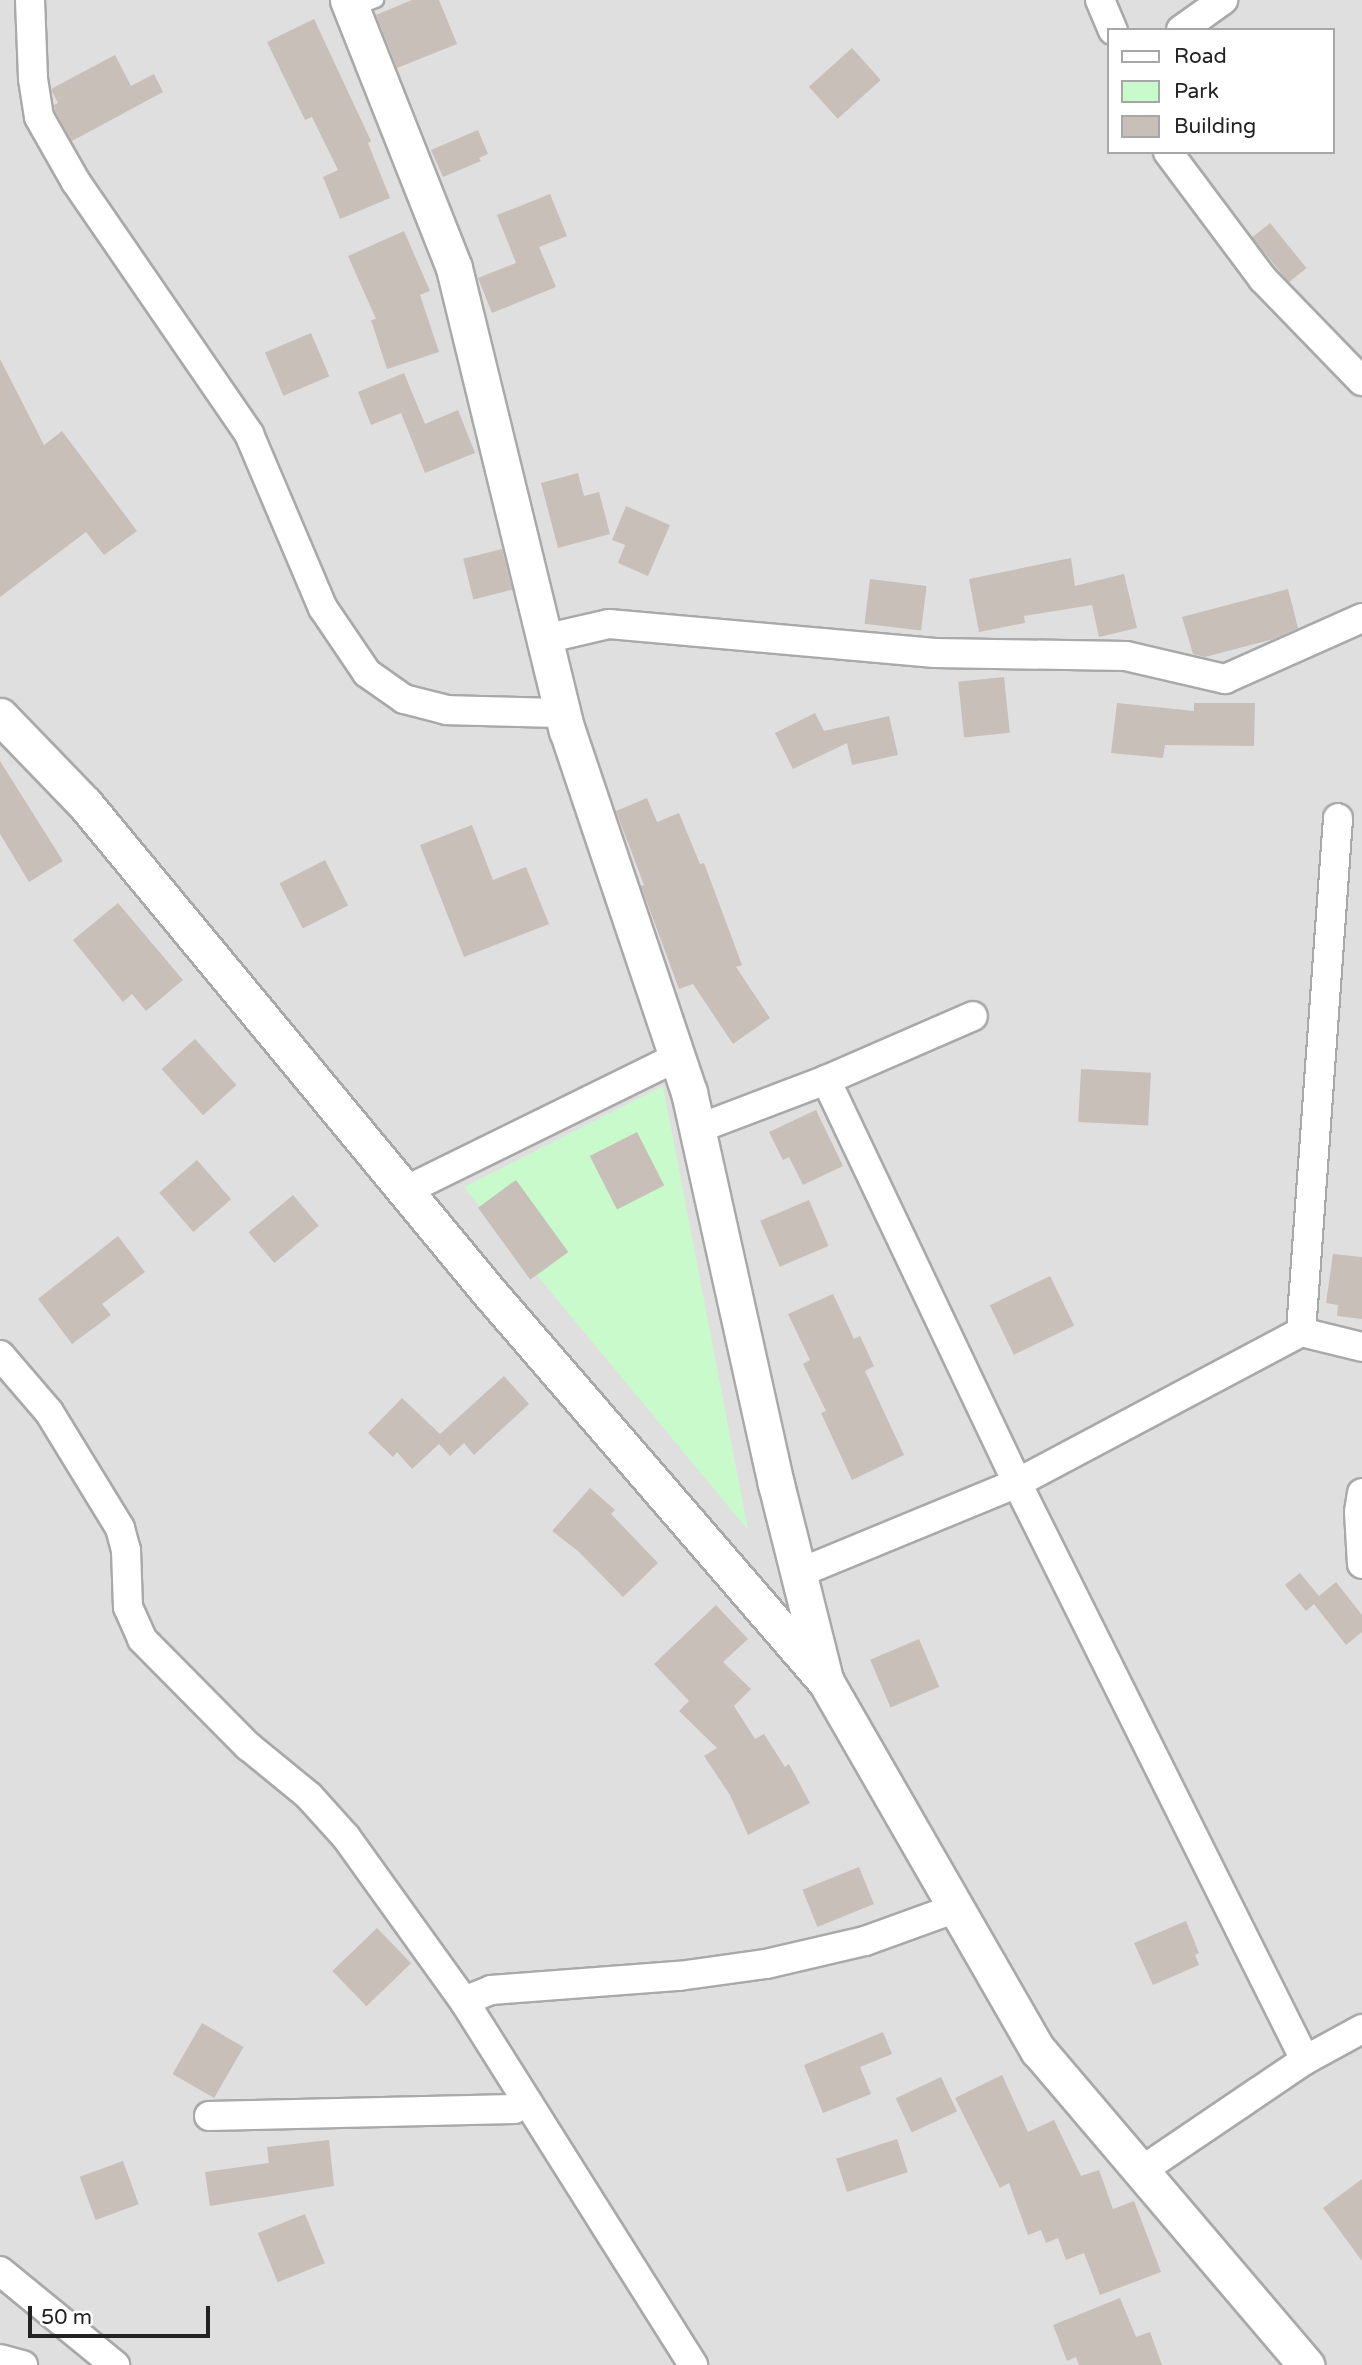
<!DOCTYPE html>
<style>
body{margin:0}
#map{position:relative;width:1362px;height:2365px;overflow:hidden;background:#f2efe9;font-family:"Varela Round",sans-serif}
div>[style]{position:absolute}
.residential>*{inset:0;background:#e0dfdf}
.park>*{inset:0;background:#c8facc}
.building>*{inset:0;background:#c7bfb8;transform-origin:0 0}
.roads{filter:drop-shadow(2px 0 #a9a9a9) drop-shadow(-2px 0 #a9a9a9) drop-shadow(0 2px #a9a9a9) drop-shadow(0 -2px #a9a9a9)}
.service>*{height:14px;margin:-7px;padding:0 7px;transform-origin:7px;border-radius:7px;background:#fff}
.minor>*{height:28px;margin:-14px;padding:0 14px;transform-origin:14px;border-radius:14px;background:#fff}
.tertiary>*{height:35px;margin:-17.5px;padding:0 17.5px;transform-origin:17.5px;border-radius:17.5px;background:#fff}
span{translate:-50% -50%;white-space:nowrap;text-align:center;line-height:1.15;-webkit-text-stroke:7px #fff;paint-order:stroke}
.legend{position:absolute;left:1107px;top:28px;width:228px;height:126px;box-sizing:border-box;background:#fff;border:2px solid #a7a7a7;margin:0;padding:9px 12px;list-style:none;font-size:21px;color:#222}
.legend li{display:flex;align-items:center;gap:14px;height:35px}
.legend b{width:35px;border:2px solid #a7a7a7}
.scale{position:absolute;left:28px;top:2306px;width:182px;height:32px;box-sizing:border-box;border:4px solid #222;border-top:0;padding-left:9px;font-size:21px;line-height:24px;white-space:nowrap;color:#222;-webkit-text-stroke:5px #fff;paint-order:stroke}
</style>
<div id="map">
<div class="residential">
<i style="clip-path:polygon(evenodd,0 0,1362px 0,1362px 2365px,0 2365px,0 0,1108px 30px,1332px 30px,1332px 152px,1108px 152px,1108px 30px)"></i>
</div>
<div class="park">
<i style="clip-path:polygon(663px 1086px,748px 1530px,464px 1187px)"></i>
</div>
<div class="building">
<i style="clip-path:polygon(412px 0,439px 0,457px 44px,397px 68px,376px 15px)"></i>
<i style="clip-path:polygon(314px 19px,371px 141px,368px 143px,390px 198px,340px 219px,323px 177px,338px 170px,312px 117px,305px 120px,267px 42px)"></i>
<i style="left:852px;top:48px;width:43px;height:58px;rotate:48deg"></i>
<i style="clip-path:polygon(115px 55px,131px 86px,154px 74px,163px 92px,72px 141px,55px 111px,54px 105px,58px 103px,51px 89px)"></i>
<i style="clip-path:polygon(478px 130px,488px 154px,479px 158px,481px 161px,443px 177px,431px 150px)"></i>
<i style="clip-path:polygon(550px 194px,567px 236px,539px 247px,556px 287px,492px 313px,478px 278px,516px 263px,497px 215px)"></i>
<i style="left:1270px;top:223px;width:58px;height:23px;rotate:51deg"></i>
<i style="clip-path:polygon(404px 231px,430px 291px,420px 295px,439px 352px,387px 369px,371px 320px,376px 319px,348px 256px)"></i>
<i style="left:311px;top:333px;width:47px;height:50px;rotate:67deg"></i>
<i style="clip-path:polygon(0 359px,44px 445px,62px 431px,137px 531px,104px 555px,86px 532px,0 597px)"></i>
<i style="clip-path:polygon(404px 373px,425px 424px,458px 410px,475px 453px,425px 473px,401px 413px,371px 425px,358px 392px)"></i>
<i style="clip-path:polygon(578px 473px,584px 496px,599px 492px,610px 534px,558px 548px,541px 483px)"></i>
<i style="clip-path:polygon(626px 506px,670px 525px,648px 576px,618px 563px,625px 545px,612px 540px)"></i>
<i style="left:502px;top:549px;width:42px;height:40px;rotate:76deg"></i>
<i style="clip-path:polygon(1071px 558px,1075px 586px,1124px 574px,1137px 628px,1099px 637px,1092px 605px,1024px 616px,1025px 623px,979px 632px,969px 579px)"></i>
<i style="left:870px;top:579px;width:57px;height:45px;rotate:7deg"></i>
<i style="clip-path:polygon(1288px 589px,1298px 628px,1274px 639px,1205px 657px,1193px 654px,1182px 617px)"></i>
<i style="left:1004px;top:677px;width:56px;height:46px;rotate:84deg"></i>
<i style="clip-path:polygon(1117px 703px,1194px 711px,1194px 703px,1255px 703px,1254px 746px,1165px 745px,1163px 758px,1111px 753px)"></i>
<i style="clip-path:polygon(815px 713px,824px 731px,889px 716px,898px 755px,852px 765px,847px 743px,793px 769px,775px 733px)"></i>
<i style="clip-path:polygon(0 761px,63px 861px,29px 882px,0 834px)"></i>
<i style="clip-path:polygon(647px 798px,657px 822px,679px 813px,700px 864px,704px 863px,742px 965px,736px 967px,770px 1018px,733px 1044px,693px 984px,679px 989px,641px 886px,644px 885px,616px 811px)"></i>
<i style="clip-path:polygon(472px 825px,493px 880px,526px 867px,549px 924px,464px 957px,420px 845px)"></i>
<i style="left:325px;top:860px;width:51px;height:51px;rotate:63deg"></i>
<i style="clip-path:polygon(118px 903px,183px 980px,146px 1011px,132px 994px,123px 1002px,73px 940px)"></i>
<i style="left:195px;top:1039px;width:62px;height:45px;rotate:48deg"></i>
<i style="left:1081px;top:1069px;width:70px;height:53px;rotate:3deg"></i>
<i style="clip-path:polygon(816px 1110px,843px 1166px,803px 1185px,789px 1157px,783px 1160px,769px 1132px)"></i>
<i style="left:637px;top:1132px;width:60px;height:53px;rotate:63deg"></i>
<i style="left:197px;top:1160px;width:52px;height:50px;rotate:49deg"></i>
<i style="left:516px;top:1180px;width:89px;height:47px;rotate:54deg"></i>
<i style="left:293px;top:1195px;width:40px;height:58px;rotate:50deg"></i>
<i style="left:809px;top:1200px;width:50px;height:53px;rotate:67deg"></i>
<i style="clip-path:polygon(118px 1236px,145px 1272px,102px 1304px,111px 1315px,72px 1344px,38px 1299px)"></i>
<i style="clip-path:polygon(1333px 1254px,1362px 1257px,1362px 1319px,1337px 1316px,1338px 1305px,1326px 1303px)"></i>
<i style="left:1050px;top:1276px;width:55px;height:67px;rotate:64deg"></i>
<i style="clip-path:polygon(833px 1294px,854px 1339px,860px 1336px,874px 1366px,865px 1371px,904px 1455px,852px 1480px,821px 1413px,826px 1411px,803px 1364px,810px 1360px,788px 1314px)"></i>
<i style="clip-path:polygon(504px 1376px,529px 1404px,474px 1455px,464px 1443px,450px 1456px,439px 1444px,412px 1469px,397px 1452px,393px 1457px,368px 1433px,402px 1398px,440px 1434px)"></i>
<i style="clip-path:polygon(590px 1488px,615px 1510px,611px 1514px,658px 1563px,623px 1597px,578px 1551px,552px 1531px)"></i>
<i style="clip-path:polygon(1300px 1573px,1319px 1596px,1336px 1582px,1362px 1615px,1362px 1632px,1346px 1645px,1314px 1604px,1306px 1611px,1285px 1585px)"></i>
<i style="clip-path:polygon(716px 1605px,748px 1639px,723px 1662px,751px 1689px,734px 1706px,755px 1739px,764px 1734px,785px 1767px,789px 1764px,810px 1803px,748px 1835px,730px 1795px,704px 1756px,717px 1748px,679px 1711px,689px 1701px,654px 1664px)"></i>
<i style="left:919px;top:1639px;width:52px;height:53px;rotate:67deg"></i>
<i style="left:859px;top:1867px;width:40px;height:61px;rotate:68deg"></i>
<i style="clip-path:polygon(1186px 1921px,1199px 1953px,1195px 1955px,1199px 1965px,1153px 1985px,1134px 1943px)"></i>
<i style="left:377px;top:1928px;width:49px;height:62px;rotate:46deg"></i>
<i style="left:202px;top:2023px;width:48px;height:59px;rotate:30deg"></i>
<i style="clip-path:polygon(883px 2032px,892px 2054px,860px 2067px,871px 2094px,823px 2113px,804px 2065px)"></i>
<i style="clip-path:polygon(1002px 2075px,1028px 2132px,1054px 2120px,1081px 2176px,1099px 2170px,1113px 2209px,1134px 2201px,1161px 2272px,1100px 2295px,1084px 2253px,1066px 2260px,1058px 2238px,1046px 2243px,1041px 2230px,1028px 2235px,1009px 2183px,1000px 2188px,955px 2098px)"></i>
<i style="left:941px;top:2077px;width:38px;height:50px;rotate:65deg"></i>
<i style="left:897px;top:2139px;width:35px;height:64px;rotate:72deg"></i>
<i style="clip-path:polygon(329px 2140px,334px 2186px,210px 2206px,205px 2172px,269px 2163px,267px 2147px)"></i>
<i style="left:123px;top:2161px;width:46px;height:46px;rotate:70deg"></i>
<i style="clip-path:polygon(1362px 2179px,1362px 2261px,1323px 2208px)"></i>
<i style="left:305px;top:2214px;width:53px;height:51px;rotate:68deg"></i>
<i style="clip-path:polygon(1120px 2298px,1136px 2337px,1150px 2332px,1162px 2365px,1079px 2365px,1076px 2357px,1067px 2361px,1053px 2325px)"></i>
</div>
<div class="roads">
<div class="service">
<i style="left:352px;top:9px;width:26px;rotate:-21deg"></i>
</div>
<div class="minor">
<i style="left:30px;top:0;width:79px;rotate:87.8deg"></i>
<i style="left:33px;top:79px;width:38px;rotate:81deg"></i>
<i style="left:39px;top:117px;width:75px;rotate:60.4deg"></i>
<i style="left:76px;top:182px;width:306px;rotate:55.5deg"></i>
<i style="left:249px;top:434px;width:189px;rotate:67deg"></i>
<i style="left:323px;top:608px;width:78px;rotate:55.9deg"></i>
<i style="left:367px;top:673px;width:45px;rotate:35.1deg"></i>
<i style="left:404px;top:699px;width:44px;rotate:14.3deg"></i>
<i style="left:447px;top:710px;width:116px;rotate:1.5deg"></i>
<i style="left:1100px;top:0;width:33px;rotate:67deg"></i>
<i style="left:1181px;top:30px;width:52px;rotate:-35.5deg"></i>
<i style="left:1168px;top:152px;width:159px;rotate:53.2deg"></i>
<i style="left:1263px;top:279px;width:142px;rotate:45.9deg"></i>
<i style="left:544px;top:639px;width:67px;rotate:-13deg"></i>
<i style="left:609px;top:624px;width:327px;rotate:5.1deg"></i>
<i style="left:935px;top:653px;width:191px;rotate:0.9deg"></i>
<i style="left:1126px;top:656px;width:102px;rotate:13.1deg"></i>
<i style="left:1225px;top:679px;width:150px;rotate:-24deg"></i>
<i style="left:826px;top:1080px;width:446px;rotate:64.6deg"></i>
<i style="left:1017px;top:1483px;width:645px;rotate:63.47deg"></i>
<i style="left:697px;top:1129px;width:138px;rotate:-20.8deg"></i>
<i style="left:826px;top:1080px;width:160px;rotate:-23.5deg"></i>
<i style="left:405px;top:1191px;width:303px;rotate:-26.2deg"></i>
<i style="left:1301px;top:1332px;width:515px;rotate:-85.88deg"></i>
<i style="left:0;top:1355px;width:75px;rotate:49.3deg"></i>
<i style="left:49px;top:1412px;width:136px;rotate:58.5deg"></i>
<i style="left:120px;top:1528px;width:23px;rotate:75deg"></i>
<i style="left:126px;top:1550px;width:57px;rotate:88deg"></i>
<i style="left:128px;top:1607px;width:35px;rotate:66deg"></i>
<i style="left:142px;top:1639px;width:151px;rotate:45.3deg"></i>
<i style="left:248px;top:1746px;width:79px;rotate:39.3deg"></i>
<i style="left:309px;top:1796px;width:55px;rotate:47.9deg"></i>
<i style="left:346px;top:1837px;width:202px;rotate:54.3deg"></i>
<i style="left:464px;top:2001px;width:430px;rotate:57.8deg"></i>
<i style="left:1362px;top:1493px;width:19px;rotate:99deg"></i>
<i style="left:1359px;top:1512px;width:52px;rotate:86.7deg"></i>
<i style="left:799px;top:1573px;width:236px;rotate:-22.4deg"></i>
<i style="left:1017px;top:1483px;width:322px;rotate:-28deg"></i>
<i style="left:1301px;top:1332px;width:63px;rotate:13.8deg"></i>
<i style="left:464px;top:2001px;width:29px;rotate:-22deg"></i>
<i style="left:491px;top:1990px;width:189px;rotate:-4.3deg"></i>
<i style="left:679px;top:1976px;width:88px;rotate:-7.9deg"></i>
<i style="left:766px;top:1964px;width:102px;rotate:-13.1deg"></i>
<i style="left:865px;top:1941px;width:97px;rotate:-19.9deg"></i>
<i style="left:209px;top:2116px;width:305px;rotate:-1.3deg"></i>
<i style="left:514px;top:2109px;width:15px;rotate:-28deg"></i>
<i style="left:1141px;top:2171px;width:198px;rotate:-34.1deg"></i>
<i style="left:1305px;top:2060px;width:65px;rotate:-28.5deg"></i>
<i style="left:0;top:2271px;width:149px;rotate:39.3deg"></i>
<i style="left:0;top:2359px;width:24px;rotate:15deg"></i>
</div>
<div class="tertiary">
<i style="left:348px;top:0;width:288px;rotate:68.4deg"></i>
<i style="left:454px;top:268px;width:476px;rotate:76.3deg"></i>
<i style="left:567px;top:730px;width:382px;rotate:71.4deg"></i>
<i style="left:689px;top:1092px;width:402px;rotate:77.5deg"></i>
<i style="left:776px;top:1484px;width:197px;rotate:75.9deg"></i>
<i style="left:0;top:716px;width:122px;rotate:46deg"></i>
<i style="left:85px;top:804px;width:632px;rotate:50.39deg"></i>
<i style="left:488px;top:1291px;width:517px;rotate:49.16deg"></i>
<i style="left:826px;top:1682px;width:425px;rotate:60.1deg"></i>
<i style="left:1038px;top:2050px;width:414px;rotate:49.6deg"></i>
</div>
</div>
<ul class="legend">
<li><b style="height:9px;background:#fff"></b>Road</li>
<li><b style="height:19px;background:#c8facc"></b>Park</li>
<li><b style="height:19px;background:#c7bfb8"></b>Building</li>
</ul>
<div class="scale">50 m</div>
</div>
